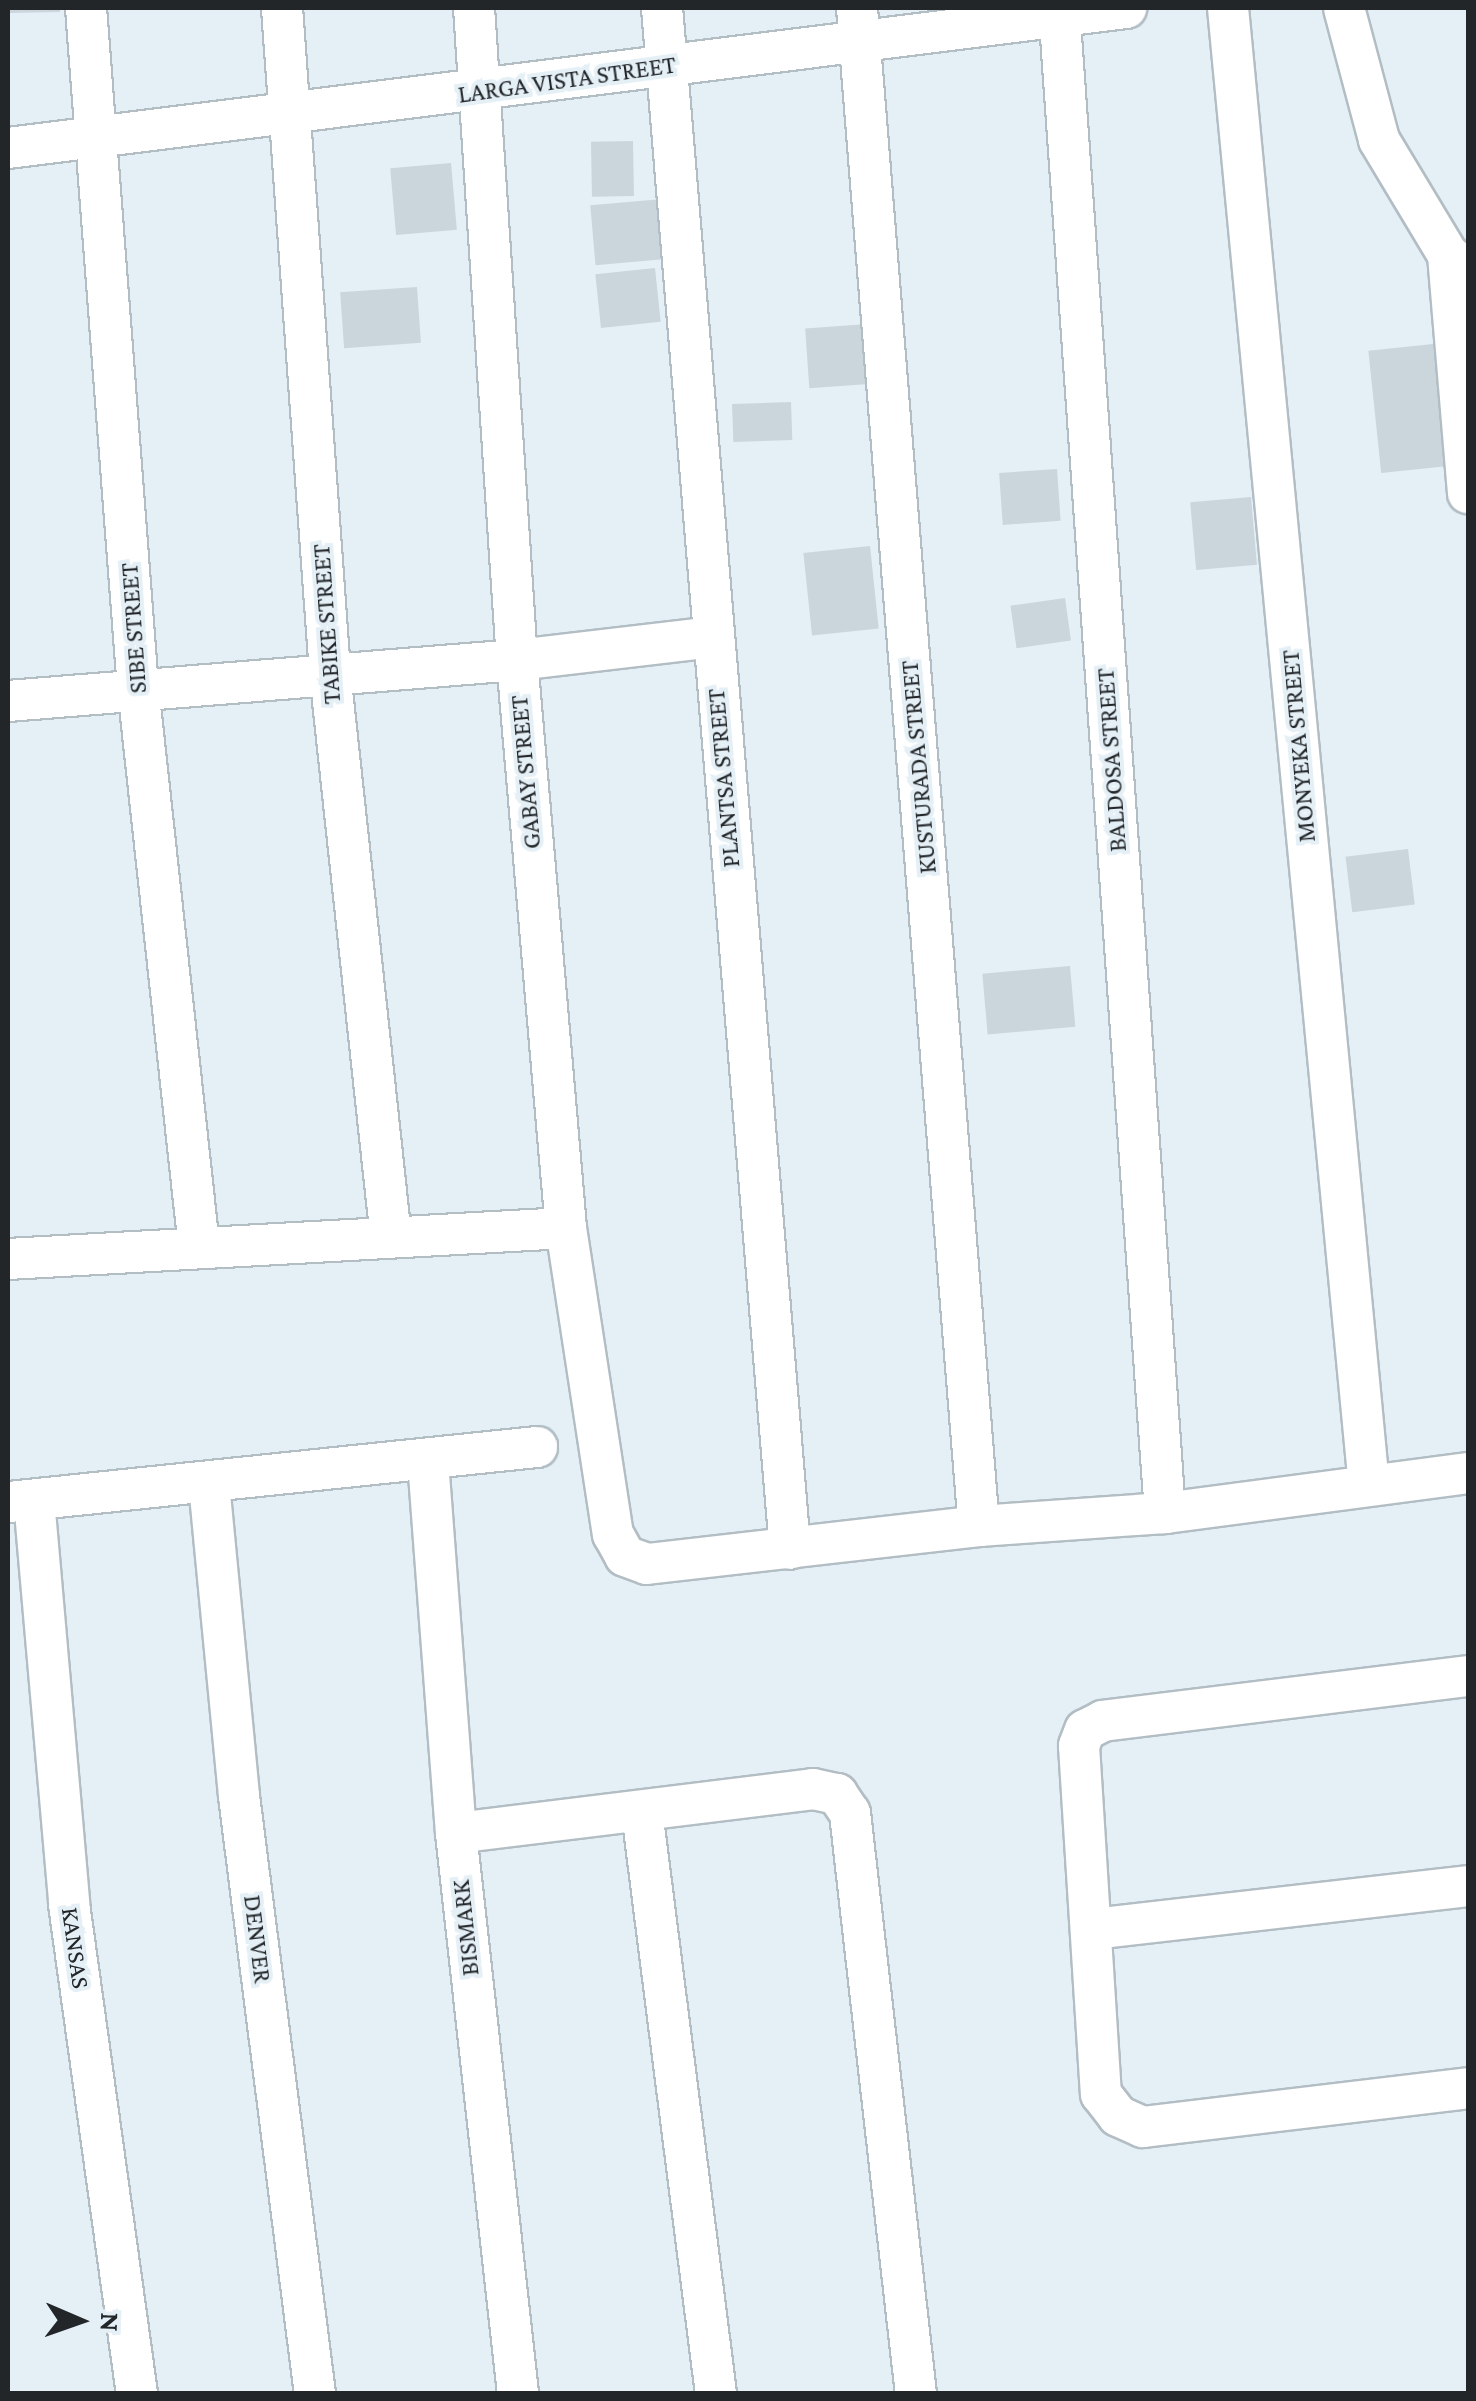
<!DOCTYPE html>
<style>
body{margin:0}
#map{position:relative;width:1476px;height:2401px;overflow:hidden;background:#e4eff6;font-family:"Crimson Pro",serif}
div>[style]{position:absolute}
.building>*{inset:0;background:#cbd5dc;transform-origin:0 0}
.roads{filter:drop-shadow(2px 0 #b2bdc4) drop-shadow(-2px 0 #b2bdc4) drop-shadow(0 2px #b2bdc4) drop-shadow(0 -2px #b2bdc4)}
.minor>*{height:40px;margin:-20px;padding:0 20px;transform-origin:20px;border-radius:20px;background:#fff}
span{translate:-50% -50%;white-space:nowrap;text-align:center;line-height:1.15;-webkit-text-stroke:8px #e4eff6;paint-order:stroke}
.street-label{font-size:25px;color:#222629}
.frame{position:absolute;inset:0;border:10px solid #222629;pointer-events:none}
.north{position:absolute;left:30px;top:2271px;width:100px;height:100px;-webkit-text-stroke:8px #e4eff6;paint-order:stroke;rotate:92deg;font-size:28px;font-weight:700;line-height:40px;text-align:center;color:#222629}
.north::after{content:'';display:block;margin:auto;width:35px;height:45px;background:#222629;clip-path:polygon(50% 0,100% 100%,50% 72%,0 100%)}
</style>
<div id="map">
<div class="building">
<i style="clip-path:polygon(8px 8px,60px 8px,60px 12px,8px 13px)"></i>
<i style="left:633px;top:141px;width:55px;height:42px;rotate:89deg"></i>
<i style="left:451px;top:163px;width:67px;height:61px;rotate:85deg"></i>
<i style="left:663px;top:199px;width:60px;height:73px;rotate:85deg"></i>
<i style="left:655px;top:268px;width:54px;height:60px;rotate:84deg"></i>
<i style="left:417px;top:287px;width:56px;height:77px;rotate:86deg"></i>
<i style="left:868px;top:324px;width:60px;height:63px;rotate:86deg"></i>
<i style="left:1433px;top:344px;width:123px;height:65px;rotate:84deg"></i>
<i style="left:791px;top:402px;width:38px;height:59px;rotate:88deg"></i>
<i style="left:1057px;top:469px;width:52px;height:58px;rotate:86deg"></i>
<i style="left:1251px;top:497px;width:68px;height:61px;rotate:85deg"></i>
<i style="left:870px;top:546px;width:83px;height:67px;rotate:84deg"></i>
<i style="left:1065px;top:598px;width:43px;height:55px;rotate:82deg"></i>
<i style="left:1408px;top:849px;width:56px;height:63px;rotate:83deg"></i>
<i style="left:1070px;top:966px;width:61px;height:88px;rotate:85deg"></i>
</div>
<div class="roads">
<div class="minor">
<i style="left:86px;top:8px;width:682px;rotate:85.63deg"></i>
<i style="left:138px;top:688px;width:562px;rotate:83.77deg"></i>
<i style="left:282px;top:8px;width:667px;rotate:85.87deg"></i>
<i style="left:330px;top:673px;width:568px;rotate:83.84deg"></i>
<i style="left:474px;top:8px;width:653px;rotate:86.23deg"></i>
<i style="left:517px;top:660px;width:570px;rotate:85.07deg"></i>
<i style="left:566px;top:1228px;width:310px;rotate:81.3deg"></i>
<i style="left:613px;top:1534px;width:25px;rotate:61deg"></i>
<i style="left:625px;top:1556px;width:23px;rotate:20deg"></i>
<i style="left:647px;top:1564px;width:334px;rotate:-6.5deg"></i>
<i style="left:979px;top:1526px;width:186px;rotate:-4deg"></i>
<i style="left:1165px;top:1513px;width:306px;rotate:-7.5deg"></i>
<i style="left:662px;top:8px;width:1546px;rotate:85.25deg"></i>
<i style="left:857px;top:8px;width:1523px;rotate:85.41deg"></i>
<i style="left:1059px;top:8px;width:1509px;rotate:85.97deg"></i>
<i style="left:1228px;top:8px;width:1484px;rotate:84.55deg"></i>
<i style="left:1344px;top:8px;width:137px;rotate:75.1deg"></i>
<i style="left:1379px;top:140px;width:134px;rotate:59deg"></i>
<i style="left:1448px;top:255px;width:24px;rotate:35deg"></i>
<i style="left:8px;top:148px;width:1127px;rotate:-7.14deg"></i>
<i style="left:1448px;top:255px;width:239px;rotate:85.2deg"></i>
<i style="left:8px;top:701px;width:511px;rotate:-4.61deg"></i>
<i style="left:517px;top:660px;width:196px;rotate:-6.7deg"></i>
<i style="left:8px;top:1259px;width:559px;rotate:-3.18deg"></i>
<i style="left:428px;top:1461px;width:373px;rotate:85.7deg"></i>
<i style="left:456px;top:1833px;width:564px;rotate:83.69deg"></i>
<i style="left:209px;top:1484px;width:313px;rotate:84.5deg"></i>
<i style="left:239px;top:1796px;width:603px;rotate:82.76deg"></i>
<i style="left:34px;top:1500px;width:406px;rotate:85deg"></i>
<i style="left:69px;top:1904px;width:495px;rotate:82.1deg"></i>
<i style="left:9px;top:1502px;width:531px;rotate:-5.95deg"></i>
<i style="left:1468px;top:1676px;width:368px;rotate:173deg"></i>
<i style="left:1103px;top:1721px;width:20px;rotate:153deg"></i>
<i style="left:1085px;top:1730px;width:17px;rotate:111deg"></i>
<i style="left:1079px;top:1746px;width:349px;rotate:86.4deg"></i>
<i style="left:1101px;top:2094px;width:28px;rotate:52deg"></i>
<i style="left:1118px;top:2116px;width:27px;rotate:24deg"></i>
<i style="left:1143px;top:2127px;width:327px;rotate:-6.8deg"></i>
<i style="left:642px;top:1812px;width:587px;rotate:82.75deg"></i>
<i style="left:456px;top:1833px;width:360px;rotate:-7deg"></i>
<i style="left:813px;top:1789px;width:25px;rotate:12deg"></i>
<i style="left:837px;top:1794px;width:23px;rotate:56deg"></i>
<i style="left:850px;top:1813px;width:585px;rotate:83.52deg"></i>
<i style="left:1092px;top:1929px;width:378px;rotate:-6.5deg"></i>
</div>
</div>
<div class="street-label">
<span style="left:567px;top:80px;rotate:-8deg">LARGA VISTA STREET</span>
<span style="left:327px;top:624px;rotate:-94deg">TABIKE STREET</span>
<span style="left:134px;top:628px;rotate:-94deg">SIBE STREET</span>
<span style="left:1299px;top:746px;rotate:-95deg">MONYEKA STREET</span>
<span style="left:1112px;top:760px;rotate:-94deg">BALDOSA STREET</span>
<span style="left:919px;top:767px;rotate:-95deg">KUSTURADA STREET</span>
<span style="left:526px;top:772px;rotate:-95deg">GABAY STREET</span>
<span style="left:724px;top:778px;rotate:-95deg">PLANTSA STREET</span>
<span style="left:466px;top:1928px;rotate:-96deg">BISMARK</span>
<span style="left:257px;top:1939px;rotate:83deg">DENVER</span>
<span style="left:75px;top:1948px;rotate:82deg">KANSAS</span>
</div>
<div class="frame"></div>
<div class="north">N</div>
</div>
